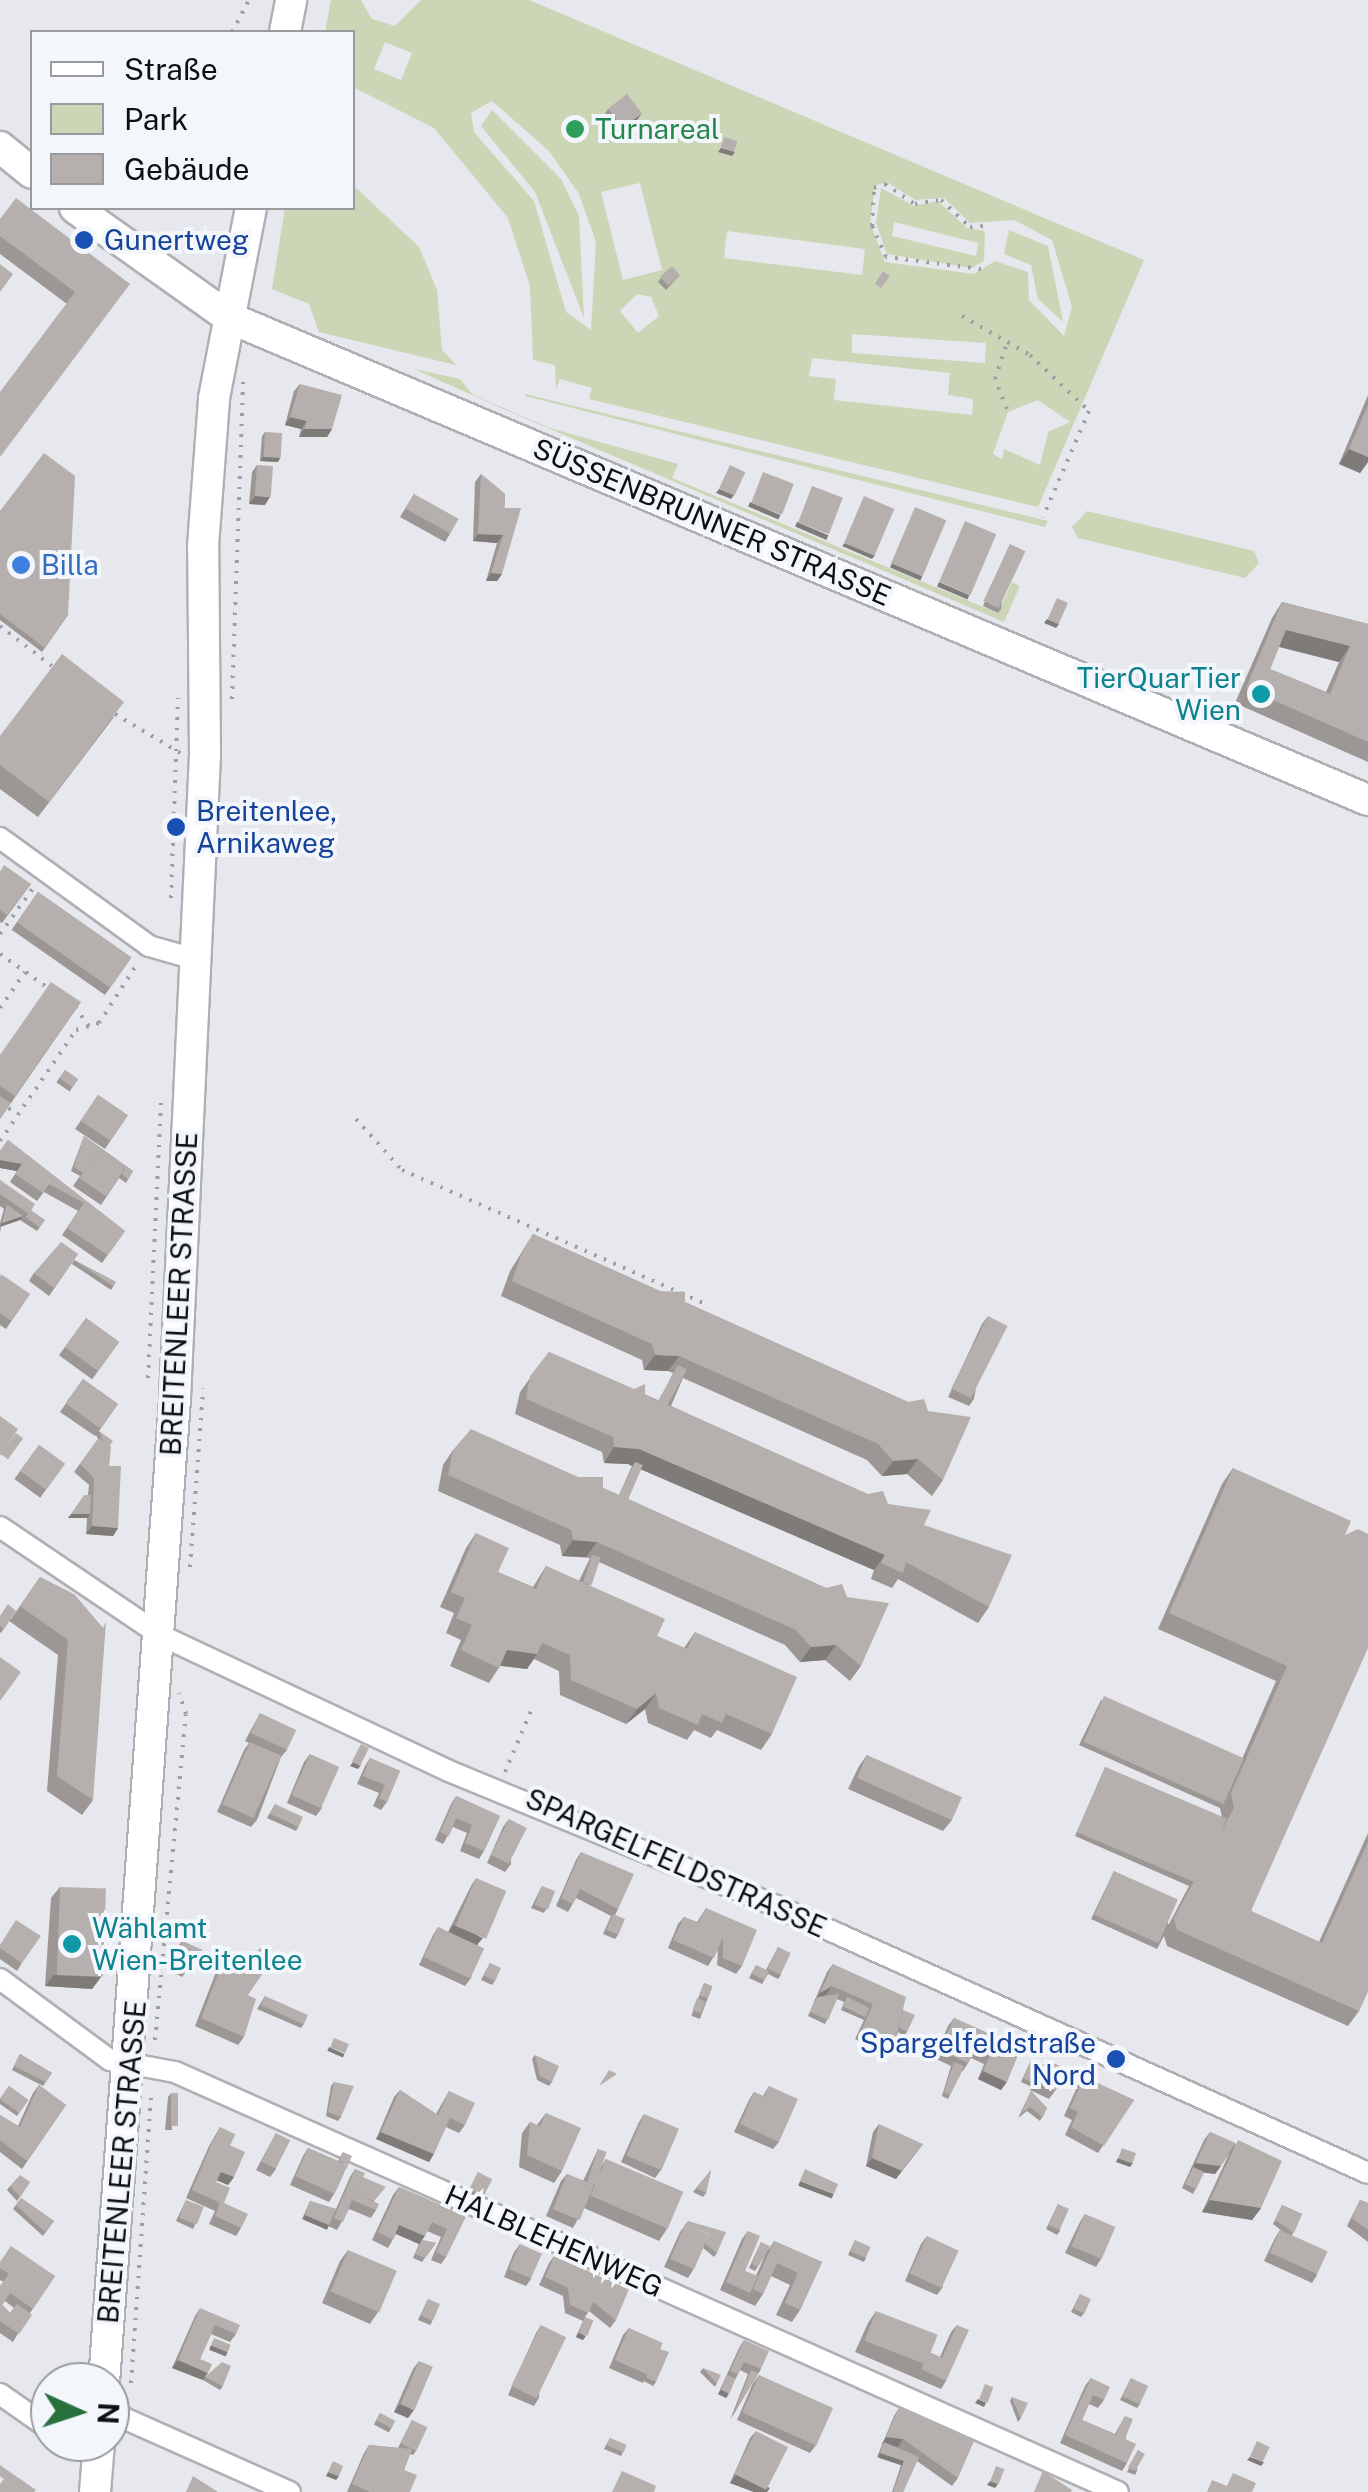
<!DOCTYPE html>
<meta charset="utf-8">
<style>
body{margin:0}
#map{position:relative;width:1368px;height:2492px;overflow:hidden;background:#e6e8ed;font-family:"Public Sans",sans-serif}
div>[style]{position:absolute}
.green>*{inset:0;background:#ccd6b6}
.path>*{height:4px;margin-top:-2px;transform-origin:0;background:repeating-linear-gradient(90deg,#9c9ea1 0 2.5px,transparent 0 10.5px)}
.roads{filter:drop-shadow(2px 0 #aeb0b5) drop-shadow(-2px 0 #aeb0b5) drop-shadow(0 2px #aeb0b5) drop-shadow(0 -2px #aeb0b5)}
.street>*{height:20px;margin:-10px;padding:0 10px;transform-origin:10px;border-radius:10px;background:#fff}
.secondary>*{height:30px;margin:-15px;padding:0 15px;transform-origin:15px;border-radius:15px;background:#fff}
.wall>*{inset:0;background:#9c9795;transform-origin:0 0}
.shaded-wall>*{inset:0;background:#7f7b79;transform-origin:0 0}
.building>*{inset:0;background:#b5b0ad;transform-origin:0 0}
.dots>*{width:28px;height:28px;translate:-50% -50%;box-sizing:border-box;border:5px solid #f3f6fb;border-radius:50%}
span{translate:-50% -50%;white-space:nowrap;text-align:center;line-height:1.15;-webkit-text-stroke:8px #f3f6fb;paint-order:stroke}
.leisure-label{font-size:28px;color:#27864d}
.left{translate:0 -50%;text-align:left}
.transit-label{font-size:28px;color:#164399}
.right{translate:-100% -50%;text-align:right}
.street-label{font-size:28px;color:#0f1011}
.shop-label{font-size:28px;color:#366cbe}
.culture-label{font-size:28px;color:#0d838f}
.legend{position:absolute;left:30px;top:30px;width:325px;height:180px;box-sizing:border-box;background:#f3f6fb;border:2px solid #989a9d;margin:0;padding:12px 18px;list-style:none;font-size:30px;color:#0f1011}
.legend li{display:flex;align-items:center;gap:20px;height:50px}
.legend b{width:50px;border:2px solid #989a9d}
.north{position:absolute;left:30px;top:2362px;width:100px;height:100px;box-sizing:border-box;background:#f3f6fb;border:2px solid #989a9d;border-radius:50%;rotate:93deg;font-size:28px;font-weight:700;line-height:40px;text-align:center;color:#0f1011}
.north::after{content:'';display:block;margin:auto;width:35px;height:45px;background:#28713e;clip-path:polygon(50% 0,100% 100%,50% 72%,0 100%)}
</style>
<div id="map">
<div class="green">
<i style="clip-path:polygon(evenodd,331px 0,361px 0,372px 19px,395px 26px,421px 0,529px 0,1144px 260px,1038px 507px,589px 399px,592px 388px,560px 379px,556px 389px,555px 365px,533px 360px,530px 286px,508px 218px,434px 128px,353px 87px,352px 32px,325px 32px,331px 0,385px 42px,412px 53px,401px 80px,374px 69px,385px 42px,331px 0,492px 101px,549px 151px,579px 194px,596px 242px,591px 330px,566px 312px,534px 201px,474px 132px,471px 113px,492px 101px,331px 0,887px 182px,915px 200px,944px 198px,970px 223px,1014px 220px,1052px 240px,1072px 307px,1064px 336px,1029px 300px,1028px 272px,995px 261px,974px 274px,885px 262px,870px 223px,875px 186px,887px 182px,331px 0,640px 183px,662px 270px,623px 280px,601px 192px,640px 183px,331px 0,727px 231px,865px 249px,862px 275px,724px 258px,727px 231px,331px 0,637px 294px,651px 297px,659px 316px,638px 333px,620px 311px,637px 294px,331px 0,852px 334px,986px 343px,985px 363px,852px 353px,852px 334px,331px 0,812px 358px,950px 373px,948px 395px,973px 399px,972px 415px,834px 400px,836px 379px,809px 376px,812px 358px,331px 0,1038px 400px,1070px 422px,1048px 432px,1040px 465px,1004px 449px,1002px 459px,993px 454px,1008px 412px,1038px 400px)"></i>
<i style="clip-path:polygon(492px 110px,561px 179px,579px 216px,584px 318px,535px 192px,481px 126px)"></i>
<i style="clip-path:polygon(353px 185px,419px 247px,437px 290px,442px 350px,456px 365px,319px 332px,309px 304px,272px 289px,285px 208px,352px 208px)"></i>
<i style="clip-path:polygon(evenodd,881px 188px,914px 206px,938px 201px,967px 228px,985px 231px,984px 261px,972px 268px,887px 254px,876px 223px,881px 188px,894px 222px,978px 243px,976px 256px,892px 236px,894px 222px)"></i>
<i style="clip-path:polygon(1009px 230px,1048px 246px,1063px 322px,1038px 299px,1031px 265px,1004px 254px)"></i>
<i style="clip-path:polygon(414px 369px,460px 379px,473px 395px,550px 428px,678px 464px,672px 478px,998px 613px,1012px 582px,1020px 586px,1004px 622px,501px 408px)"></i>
<i style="clip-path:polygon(525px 396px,525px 394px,1048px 521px,1045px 527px)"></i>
<i style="clip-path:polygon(1087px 511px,1254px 551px,1259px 563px,1245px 578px,1078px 538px,1072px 527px)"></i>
</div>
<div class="path">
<i style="left:232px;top:32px;width:36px;rotate:-62deg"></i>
<i style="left:981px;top:269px;width:96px;rotate:-172.8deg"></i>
<i style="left:886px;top:257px;width:34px;rotate:-114deg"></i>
<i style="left:872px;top:226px;width:38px;rotate:-87deg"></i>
<i style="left:874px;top:188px;width:12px;rotate:-20deg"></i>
<i style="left:885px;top:184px;width:36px;rotate:34deg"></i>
<i style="left:915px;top:204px;width:26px;rotate:-9deg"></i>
<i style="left:941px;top:200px;width:40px;rotate:43deg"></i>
<i style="left:970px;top:227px;width:17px;rotate:-3deg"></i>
<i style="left:962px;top:316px;width:78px;rotate:29.8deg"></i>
<i style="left:1030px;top:355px;width:81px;rotate:43.5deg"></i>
<i style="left:1089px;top:411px;width:116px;rotate:113.5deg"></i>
<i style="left:1007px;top:409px;width:32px;rotate:-112deg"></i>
<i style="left:995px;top:379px;width:41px;rotate:-71.6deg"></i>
<i style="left:0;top:626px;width:71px;rotate:37.5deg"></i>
<i style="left:232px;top:699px;width:318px;rotate:-88deg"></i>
<i style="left:115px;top:714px;width:78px;rotate:30.8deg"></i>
<i style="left:171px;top:898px;width:200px;rotate:-88deg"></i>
<i style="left:0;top:934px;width:57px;rotate:-54.3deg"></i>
<i style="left:0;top:954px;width:62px;rotate:35.2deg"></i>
<i style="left:75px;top:1007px;width:24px;rotate:54deg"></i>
<i style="left:0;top:1008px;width:44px;rotate:-55.2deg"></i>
<i style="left:0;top:1102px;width:21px;rotate:35deg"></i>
<i style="left:356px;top:1119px;width:69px;rotate:48deg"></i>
<i style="left:402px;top:1170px;width:332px;rotate:23.8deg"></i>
<i style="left:0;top:1141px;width:135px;rotate:-55.6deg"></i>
<i style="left:76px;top:1030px;width:24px;rotate:-17deg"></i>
<i style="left:99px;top:1023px;width:70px;rotate:-57.2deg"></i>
<i style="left:148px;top:1378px;width:276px;rotate:-87.3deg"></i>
<i style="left:190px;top:1567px;width:179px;rotate:-85.8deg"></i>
<i style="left:505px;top:1772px;width:66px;rotate:-66.9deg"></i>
<i style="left:155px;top:2040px;width:327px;rotate:-84.6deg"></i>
<i style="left:186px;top:1714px;width:22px;rotate:-108deg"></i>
<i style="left:131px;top:2383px;width:290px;rotate:-86deg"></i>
</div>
<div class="roads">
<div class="street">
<i style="left:0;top:838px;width:184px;rotate:35.9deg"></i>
<i style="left:149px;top:946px;width:48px;rotate:15.8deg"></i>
<i style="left:0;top:1527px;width:193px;rotate:34deg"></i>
<i style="left:160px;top:1635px;width:319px;rotate:25.2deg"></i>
<i style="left:449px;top:1771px;width:354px;rotate:22.4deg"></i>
<i style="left:776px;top:1906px;width:649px;rotate:24.28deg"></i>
<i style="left:0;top:1979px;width:137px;rotate:36.4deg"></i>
<i style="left:110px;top:2060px;width:66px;rotate:10.5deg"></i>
<i style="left:175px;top:2072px;width:1032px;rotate:24.01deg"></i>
<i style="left:0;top:2394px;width:61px;rotate:35deg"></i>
<i style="left:110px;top:2412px;width:197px;rotate:24deg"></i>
</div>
<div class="secondary">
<i style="left:285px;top:32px;width:33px;rotate:-79deg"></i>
<i style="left:0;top:147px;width:41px;rotate:39.1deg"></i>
<i style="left:75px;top:208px;width:190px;rotate:35.4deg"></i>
<i style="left:230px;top:318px;width:1236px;rotate:22.96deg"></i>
<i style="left:104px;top:2382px;width:987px;rotate:-85.87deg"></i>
<i style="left:175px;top:1398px;width:644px;rotate:-87.33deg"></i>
<i style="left:205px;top:755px;width:209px;rotate:-90.5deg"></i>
<i style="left:203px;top:546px;width:148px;rotate:-85.7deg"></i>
<i style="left:214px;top:398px;width:194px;rotate:-79deg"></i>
<i style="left:95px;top:2492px;width:50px;rotate:-85.4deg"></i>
</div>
</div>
<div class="wall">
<i style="clip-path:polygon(608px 109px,637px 120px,618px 135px,603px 117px)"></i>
<i style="clip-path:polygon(0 219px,130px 284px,67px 304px,0 254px)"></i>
<i style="clip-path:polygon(680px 275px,666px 290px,658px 282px,661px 278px)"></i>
<i style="clip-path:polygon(300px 384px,332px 429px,327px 437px,299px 437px,301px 429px,285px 425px,294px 391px)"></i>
<i style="clip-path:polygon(1368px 395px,1368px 462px,1360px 473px,1339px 464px)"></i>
<i style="clip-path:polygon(265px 432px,280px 458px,278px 462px,260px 461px,262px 436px)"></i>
<i style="clip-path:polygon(257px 465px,265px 505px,249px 504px,252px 472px)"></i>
<i style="clip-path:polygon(481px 474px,505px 494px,502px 574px,497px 581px,486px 581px,497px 543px,473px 541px,475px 482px)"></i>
<i style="clip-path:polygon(414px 494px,450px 534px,445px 542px,400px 517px)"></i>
<i style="clip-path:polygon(0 511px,68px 615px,42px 652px,0 620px)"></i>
<i style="clip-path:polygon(1010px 544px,1001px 609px,998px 613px,983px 606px)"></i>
<i style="clip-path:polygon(evenodd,1282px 602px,1368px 624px,1368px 762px,1235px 703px,1272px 618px,1282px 602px,1279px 647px,1339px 662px,1326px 692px,1270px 669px,1279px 647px)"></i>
<i style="clip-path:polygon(114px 717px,38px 817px,0 789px,0 736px)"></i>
<i style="clip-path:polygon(0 871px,31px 884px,2px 923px,0 922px)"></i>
<i style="left:38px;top:892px;width:114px;height:46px;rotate:35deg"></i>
<i style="clip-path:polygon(81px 1002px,11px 1103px,0 1119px,0 1055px)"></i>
<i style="left:65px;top:1070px;width:16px;height:15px;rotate:35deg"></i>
<i style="left:98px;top:1095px;width:36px;height:41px;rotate:34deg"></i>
<i style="clip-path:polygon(84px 1136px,133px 1171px,126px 1183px,119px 1178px,101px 1205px,73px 1186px,80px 1176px,71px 1171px)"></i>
<i style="clip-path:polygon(8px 1140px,125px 1231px,102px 1263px,62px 1235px,78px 1211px,44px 1192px,37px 1201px,10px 1182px,17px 1171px,0 1168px,0 1151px)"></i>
<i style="clip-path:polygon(0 1180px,30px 1212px,45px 1220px,37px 1231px,20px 1220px,1px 1226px,0 1234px,0 1223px,4px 1209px,0 1206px)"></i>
<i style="clip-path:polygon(533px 1234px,908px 1402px,943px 1480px,932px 1496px,907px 1474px,882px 1476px,867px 1460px,683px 1378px,671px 1406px,888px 1504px,924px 1525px,989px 1607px,978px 1623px,898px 1579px,892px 1588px,871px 1579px,874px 1570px,641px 1469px,628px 1499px,826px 1588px,861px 1666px,850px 1681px,825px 1660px,800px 1662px,785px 1645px,599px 1562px,589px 1585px,657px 1636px,684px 1648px,695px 1632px,772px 1734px,761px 1750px,717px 1730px,711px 1738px,694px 1730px,687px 1740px,648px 1723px,645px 1709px,626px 1724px,560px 1695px,559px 1671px,534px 1659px,527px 1669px,500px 1666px,489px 1683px,450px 1666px,461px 1640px,446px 1633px,454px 1613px,440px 1607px,466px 1548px,476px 1533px,498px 1572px,533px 1587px,546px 1566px,579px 1581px,590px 1558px,562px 1556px,560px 1545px,438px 1491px,443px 1465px,453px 1450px,578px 1477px,619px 1495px,632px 1466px,628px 1464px,604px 1463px,602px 1452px,515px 1414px,520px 1392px,549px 1352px,660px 1401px,673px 1373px,668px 1371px,644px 1370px,642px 1360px,501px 1296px,510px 1271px)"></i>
<i style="clip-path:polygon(78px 1254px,49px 1296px,29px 1281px,34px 1273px)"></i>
<i style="clip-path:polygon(74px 1260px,116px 1282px,111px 1290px,72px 1264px)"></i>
<i style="clip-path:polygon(0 1277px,30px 1294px,6px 1329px,0 1325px)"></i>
<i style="clip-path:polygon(988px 1316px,974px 1399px,969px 1406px,948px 1397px,982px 1324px)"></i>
<i style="left:86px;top:1318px;width:41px;height:46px;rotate:36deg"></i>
<i style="clip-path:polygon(83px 1379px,118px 1404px,99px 1431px,110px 1445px,109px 1466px,118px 1528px,113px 1536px,86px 1534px,87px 1518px,68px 1518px,88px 1495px,89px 1485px,74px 1472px,98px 1439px,96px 1435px,95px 1436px,60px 1412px)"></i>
<i style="left:39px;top:1445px;width:32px;height:42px;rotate:36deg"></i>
<i style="clip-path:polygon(1233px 1468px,1345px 1535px,1251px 1911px,1319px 1942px,1368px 1833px,1368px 1991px,1359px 2011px,1348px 2026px,1167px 1946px,1164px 1936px,1157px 1949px,1091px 1919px,1114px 1871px,1169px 1924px,1189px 1886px,1075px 1836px,1105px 1767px,1222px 1818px,1220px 1808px,1079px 1745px,1101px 1700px,1242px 1759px,1276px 1681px,1158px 1629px,1222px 1484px)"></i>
<i style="clip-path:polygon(40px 1577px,75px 1595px,93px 1800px,82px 1815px,47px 1791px,58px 1655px,9px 1621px,1px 1633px,0 1632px,0 1616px,11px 1619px)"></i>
<i style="clip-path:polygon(260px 1713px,287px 1750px,281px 1757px,257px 1820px,251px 1827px,217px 1812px,244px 1750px,249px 1743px,245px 1741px)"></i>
<i style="clip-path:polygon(310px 1754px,322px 1808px,316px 1816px,287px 1803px,304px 1762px)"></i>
<i style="clip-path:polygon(867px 1755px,952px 1820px,943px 1831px,848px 1789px,859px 1766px)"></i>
<i style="clip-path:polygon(370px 1758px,400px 1771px,387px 1802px,381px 1810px,373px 1806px,379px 1793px,357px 1784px,365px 1766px)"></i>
<i style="clip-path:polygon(456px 1796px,500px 1816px,484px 1851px,479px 1859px,460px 1851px,467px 1833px,453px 1827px,443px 1844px,435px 1840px,451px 1804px)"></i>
<i style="clip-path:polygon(275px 1804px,298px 1827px,296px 1831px,267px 1818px)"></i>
<i style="clip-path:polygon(509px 1819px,511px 1864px,505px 1872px,487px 1863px,503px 1827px)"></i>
<i style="clip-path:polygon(581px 1852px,618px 1909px,615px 1915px,618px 1935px,615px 1939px,603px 1934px,611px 1916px,576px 1898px,568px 1912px,556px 1906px,576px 1860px)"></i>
<i style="clip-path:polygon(476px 1878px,478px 1945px,471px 1978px,465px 1986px,419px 1965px,433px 1935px,438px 1927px,448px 1932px,471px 1886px)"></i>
<i style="clip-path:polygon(542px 1886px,546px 1909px,544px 1913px,531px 1908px)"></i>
<i style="clip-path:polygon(60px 1887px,101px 1977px,92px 1989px,45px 1986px,51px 1898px)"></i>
<i style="clip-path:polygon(706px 1908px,742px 1966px,736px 1974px,717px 1965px,718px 1950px,708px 1966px,668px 1948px,678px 1924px,684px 1917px,697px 1922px)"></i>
<i style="clip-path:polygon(182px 1941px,202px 1950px,182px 1977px,175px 1973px,179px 1945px)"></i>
<i style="clip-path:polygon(0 1944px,22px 1963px,17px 1971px,0 1959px)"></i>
<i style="clip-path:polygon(778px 1947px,781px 1975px,778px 1979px,768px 1974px,762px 1984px,749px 1978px,756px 1965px,766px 1970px)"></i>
<i style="clip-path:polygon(226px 1954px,248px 1995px,244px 2037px,238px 2045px,195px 2026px,220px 1962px)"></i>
<i style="clip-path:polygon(490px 1963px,495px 1981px,492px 1985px,481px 1980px)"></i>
<i style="clip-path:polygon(833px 1964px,903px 2010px,907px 2032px,904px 2036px,898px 2032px,894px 2046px,889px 2054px,855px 2039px,864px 2020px,841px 2010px,844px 2002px,837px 1999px,825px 2024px,808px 2016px,827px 1972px)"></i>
<i style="left:704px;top:1983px;width:9px;height:35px;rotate:21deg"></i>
<i style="clip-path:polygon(265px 1996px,304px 2024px,301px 2028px,257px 2009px)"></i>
<i style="clip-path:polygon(954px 2018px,1021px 2048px,1001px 2090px,978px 2079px,984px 2064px,971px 2058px,963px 2071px,962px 2071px,948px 2099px,942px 2096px,951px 2066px,934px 2058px,948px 2026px)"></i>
<i style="clip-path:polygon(20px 2054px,52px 2073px,43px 2086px,12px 2070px)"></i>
<i style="clip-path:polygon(535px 2055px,552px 2082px,549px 2086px,537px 2080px,532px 2059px)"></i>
<i style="clip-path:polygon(1031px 2060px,1043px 2065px,1046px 2060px,1055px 2091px,1049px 2099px,1030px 2090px,1032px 2087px,1021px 2082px)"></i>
<i style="clip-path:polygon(1084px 2077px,1134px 2100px,1098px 2153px,1065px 2135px,1072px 2120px,1064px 2116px,1078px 2085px)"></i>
<i style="clip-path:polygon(334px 2082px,341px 2117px,338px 2121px,326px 2116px,331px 2086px)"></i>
<i style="clip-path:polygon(39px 2085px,66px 2105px,22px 2169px,0 2152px,0 2115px,18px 2126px,33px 2093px)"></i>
<i style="clip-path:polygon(9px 2086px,28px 2100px,17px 2116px,0 2104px,0 2099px)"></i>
<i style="clip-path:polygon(769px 2086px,779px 2142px,773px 2149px,734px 2132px,749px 2100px,754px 2092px,763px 2096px)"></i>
<i style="clip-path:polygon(400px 2090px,436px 2114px,449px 2091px,465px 2125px,459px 2133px,446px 2127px,429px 2162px,376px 2139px,394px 2097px)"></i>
<i style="clip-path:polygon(1031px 2091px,1047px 2108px,1040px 2121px,1027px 2111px,1018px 2118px)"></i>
<i style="clip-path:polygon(171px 2093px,172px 2130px,165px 2130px,168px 2097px)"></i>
<i style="clip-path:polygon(546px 2113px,562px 2171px,554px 2183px,519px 2167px,522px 2133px,530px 2122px,537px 2125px)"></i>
<i style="clip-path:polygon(644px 2114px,661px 2170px,655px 2178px,621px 2162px,639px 2122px)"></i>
<i style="clip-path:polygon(879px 2124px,896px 2179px,866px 2166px,873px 2132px)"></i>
<i style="clip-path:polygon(220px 2127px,230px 2145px,234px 2177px,228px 2185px,217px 2180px,216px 2182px,224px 2203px,241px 2228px,236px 2236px,209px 2224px,215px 2211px,186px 2198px,209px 2146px)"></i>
<i style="clip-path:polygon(1210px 2132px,1235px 2143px,1261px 2208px,1252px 2220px,1202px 2212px,1229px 2154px,1215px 2174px,1204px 2172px,1193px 2194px,1182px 2188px,1204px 2140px)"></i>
<i style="clip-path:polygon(276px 2133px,276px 2169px,270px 2177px,256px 2170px)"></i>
<i style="clip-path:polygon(308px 2148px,338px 2161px,343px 2152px,344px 2173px,334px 2194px,329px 2202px,290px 2185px,303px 2156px)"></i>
<i style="clip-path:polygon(598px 2149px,601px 2167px,606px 2159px,667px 2229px,659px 2241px,584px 2208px,573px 2228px,546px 2216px,561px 2181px,567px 2174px,583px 2181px)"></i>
<i style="clip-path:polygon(355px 2169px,363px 2177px,374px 2201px,376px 2210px,371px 2218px,349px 2209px,337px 2230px,328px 2226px,326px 2229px,302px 2219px,310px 2201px,336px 2209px,350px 2177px)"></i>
<i style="clip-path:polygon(711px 2170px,706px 2193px,703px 2197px,693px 2192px)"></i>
<i style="clip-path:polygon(478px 2172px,485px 2195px,482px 2199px,468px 2193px)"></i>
<i style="clip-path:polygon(30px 2182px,17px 2201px,7px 2190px,10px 2186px)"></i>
<i style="clip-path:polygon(399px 2187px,466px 2216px,446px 2257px,441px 2264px,431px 2260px,441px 2237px,427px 2231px,422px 2240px,436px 2243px,422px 2262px,413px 2258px,419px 2244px,396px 2234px,388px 2248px,372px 2240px,393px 2195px)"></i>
<i style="clip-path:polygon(21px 2198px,54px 2221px,43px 2236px,13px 2209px)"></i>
<i style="clip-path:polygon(186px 2200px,195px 2225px,193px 2229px,176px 2221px)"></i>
<i style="clip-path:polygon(1360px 2200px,1368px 2203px,1368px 2242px,1347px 2226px)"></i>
<i style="clip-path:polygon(1058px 2204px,1060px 2231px,1057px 2235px,1046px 2229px)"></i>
<i style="clip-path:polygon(1282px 2205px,1302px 2214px,1292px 2235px,1317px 2275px,1312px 2283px,1264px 2261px,1275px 2238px,1280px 2230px,1282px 2231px,1273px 2224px)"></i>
<i style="clip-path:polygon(1085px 2214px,1101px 2259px,1096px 2267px,1065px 2253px,1080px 2222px)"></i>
<i style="clip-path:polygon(688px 2221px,717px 2253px,714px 2257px,703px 2248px,693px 2270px,688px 2278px,664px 2267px,680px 2232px)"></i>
<i style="clip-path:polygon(748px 2231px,745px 2271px,756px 2276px,765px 2255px,755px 2271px,749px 2268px,761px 2242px,769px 2249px,774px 2241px,822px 2262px,800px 2310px,792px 2322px,776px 2315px,790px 2285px,771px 2276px,763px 2294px,755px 2306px,720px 2290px,742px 2239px)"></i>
<i style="clip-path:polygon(927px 2236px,943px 2287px,937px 2295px,905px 2281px,921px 2244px)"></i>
<i style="clip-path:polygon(855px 2240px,866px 2258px,864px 2262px,848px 2255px)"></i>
<i style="clip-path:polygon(520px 2244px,531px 2279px,526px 2286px,504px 2277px,514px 2252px)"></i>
<i style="clip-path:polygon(348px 2250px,378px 2312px,370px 2324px,322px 2303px,340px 2261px)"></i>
<i style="clip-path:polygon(554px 2256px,616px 2320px,610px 2328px,589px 2311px,585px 2317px,583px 2340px,576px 2337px,583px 2321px,565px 2313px,563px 2296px,539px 2285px,549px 2263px)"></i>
<i style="clip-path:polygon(evenodd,0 2262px,55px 2276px,30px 2313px,13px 2342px,0 2333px,0 2286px,4px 2282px,0 2280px,0 2262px,5px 2301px,14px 2308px,10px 2313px,2px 2305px,5px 2301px)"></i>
<i style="clip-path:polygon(1080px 2294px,1084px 2313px,1081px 2317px,1071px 2312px)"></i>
<i style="clip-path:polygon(428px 2299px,432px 2322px,430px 2325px,418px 2320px)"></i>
<i style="clip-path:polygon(200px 2308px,236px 2334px,230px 2342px,211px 2334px,200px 2359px,205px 2376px,223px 2386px,220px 2390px,203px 2380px,172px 2368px,195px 2316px)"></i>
<i style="clip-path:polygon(876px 2311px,929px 2352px,940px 2357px,951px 2332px,957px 2325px,946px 2381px,941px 2389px,855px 2352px,868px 2323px)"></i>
<i style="clip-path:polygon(541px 2325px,539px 2398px,534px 2406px,508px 2395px,536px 2333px)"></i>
<i style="clip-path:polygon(629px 2328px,660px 2349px,656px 2382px,653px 2386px,644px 2381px,643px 2383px,609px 2368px,623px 2335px)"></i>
<i style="clip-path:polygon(744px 2340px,761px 2369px,730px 2420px,748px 2374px,740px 2370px,726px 2398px,718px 2394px,739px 2348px)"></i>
<i style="clip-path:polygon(419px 2361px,408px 2418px,394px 2412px,413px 2369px)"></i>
<i style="clip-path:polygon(703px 2368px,717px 2383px,715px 2387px,700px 2372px)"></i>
<i style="clip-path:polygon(759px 2375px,816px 2445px,810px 2453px,737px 2420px,753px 2383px)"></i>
<i style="clip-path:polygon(1091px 2378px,1104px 2400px,1098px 2408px,1089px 2404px,1082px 2420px,1115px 2434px,1125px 2416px,1127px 2463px,1122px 2471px,1060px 2443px,1085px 2386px)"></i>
<i style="clip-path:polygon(1131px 2378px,1140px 2404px,1137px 2408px,1120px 2400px)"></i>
<i style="clip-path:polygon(1012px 2397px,1021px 2418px,1018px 2422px,1010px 2401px)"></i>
<i style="clip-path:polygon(899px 2408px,958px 2478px,952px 2486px,917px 2461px,903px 2492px,892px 2492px,901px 2465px,877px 2457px,894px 2416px)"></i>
<i style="left:380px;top:2413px;width:17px;height:13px;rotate:28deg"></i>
<i style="clip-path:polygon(412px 2420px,416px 2451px,413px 2455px,410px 2454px,404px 2470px,410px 2492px,347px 2492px,364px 2453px,369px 2445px,398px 2448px)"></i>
<i style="clip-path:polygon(756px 2431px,767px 2492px,754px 2492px,730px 2483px,750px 2438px)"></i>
<i style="clip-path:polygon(610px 2438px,623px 2452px,621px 2456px,604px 2449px)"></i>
<i style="clip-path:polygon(1138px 2450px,1137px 2471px,1135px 2475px,1127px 2472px)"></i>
</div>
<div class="shaded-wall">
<i style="clip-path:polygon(642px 113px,637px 120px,618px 135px,623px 128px)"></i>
<i style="clip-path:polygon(721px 148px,735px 152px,732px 156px,718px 152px)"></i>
<i style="clip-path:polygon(290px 417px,307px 421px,301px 429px,285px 425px)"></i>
<i style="clip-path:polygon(304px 429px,332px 429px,327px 437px,299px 437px)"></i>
<i style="clip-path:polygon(1349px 449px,1368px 457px,1368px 462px,1360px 473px,1339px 464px)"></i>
<i style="clip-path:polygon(263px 457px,280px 458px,278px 462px,260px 461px)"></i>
<i style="clip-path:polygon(719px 489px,734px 495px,731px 499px,716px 493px)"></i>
<i style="clip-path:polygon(255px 496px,270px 497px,265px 505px,249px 504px)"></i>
<i style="left:750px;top:502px;width:33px;height:5px;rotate:23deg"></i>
<i style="left:797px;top:522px;width:34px;height:5px;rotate:23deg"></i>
<i style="clip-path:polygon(478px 534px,503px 535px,497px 543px,473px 541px)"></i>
<i style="clip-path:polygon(845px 543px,875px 555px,872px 559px,842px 546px)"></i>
<i style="left:892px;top:563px;width:33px;height:5px;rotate:23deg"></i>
<i style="clip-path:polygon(491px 573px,502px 574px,497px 581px,486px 581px)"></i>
<i style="left:939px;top:582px;width:33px;height:5px;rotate:23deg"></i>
<i style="clip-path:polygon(1047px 619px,1059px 624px,1056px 628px,1044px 623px)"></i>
<i style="clip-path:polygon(1286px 630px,1350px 646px,1339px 662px,1276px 646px)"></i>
<i style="clip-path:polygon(0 1160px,22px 1164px,17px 1171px,0 1168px)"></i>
<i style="clip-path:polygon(23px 1216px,20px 1220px,0 1227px,2px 1223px)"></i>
<i style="clip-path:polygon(655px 1355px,679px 1356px,668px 1371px,644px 1370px)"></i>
<i style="clip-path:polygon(614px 1447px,639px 1449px,885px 1555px,874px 1570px,633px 1466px,635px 1462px,632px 1466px,628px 1464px,604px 1463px)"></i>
<i style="clip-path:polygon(918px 1459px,907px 1474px,882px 1476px,893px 1461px)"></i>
<i style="clip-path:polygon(71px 1514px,90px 1514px,88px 1518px,68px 1518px)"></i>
<i style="clip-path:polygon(92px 1526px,118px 1528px,113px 1536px,86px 1534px)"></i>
<i style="clip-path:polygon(573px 1540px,597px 1542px,586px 1557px,562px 1556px)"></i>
<i style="clip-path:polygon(836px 1645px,825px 1660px,800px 1662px,811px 1647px)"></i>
<i style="clip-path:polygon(507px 1650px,537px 1654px,527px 1669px,496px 1665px)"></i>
<i style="clip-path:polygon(656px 1693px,645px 1709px,626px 1724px,637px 1709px)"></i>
<i style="clip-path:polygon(353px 1762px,361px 1765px,358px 1769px,350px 1766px)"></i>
<i style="clip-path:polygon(453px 1925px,483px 1938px,477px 1945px,448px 1933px)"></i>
<i style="clip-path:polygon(54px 1975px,101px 1977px,92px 1989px,45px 1986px)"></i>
<i style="clip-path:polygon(832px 1986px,827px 1994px,814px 2001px,820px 1993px)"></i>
<i style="left:329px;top:2047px;width:17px;height:4px;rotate:24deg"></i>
<i style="clip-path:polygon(983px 2071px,1007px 2082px,1001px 2090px,978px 2079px)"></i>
<i style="clip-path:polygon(381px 2132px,434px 2154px,429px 2162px,376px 2139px)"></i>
<i style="clip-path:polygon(923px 2144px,896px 2179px,866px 2166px,872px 2158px)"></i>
<i style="clip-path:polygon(1118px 2158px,1133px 2163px,1130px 2167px,1116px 2162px)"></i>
<i style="clip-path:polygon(1196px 2163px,1221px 2166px,1215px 2174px,1190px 2171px)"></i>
<i style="clip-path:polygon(221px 2172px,234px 2177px,228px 2185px,216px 2180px)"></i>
<i style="left:800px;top:2181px;width:36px;height:5px;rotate:21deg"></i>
<i style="clip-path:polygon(1210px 2200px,1261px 2208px,1252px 2220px,1202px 2212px)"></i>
<i style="left:305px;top:2215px;width:26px;height:5px;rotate:23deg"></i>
<i style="clip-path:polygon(399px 2225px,425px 2236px,419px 2244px,394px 2233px)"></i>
<i style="clip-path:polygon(578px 2333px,586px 2336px,583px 2340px,576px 2337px)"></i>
<i style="left:211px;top:2345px;width:18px;height:5px;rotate:22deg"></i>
<i style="clip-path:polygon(178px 2360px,208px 2373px,203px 2380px,172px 2368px)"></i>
<i style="clip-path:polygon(721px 2390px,729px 2394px,726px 2398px,718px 2394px)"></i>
<i style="clip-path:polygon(978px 2399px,986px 2403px,984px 2407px,975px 2403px)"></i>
<i style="clip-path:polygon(400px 2404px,414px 2410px,408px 2418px,394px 2412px)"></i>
<i style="clip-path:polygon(886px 2437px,903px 2439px,898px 2447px,883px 2445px,884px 2442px,881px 2445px)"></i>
<i style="left:880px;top:2453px;width:25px;height:5px;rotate:18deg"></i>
<i style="clip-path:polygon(1250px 2457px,1264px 2462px,1261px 2466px,1247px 2460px)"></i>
<i style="clip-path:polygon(328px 2472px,339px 2476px,336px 2480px,326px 2476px)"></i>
<i style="clip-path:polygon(736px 2475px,770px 2488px,767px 2492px,754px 2492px,730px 2483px)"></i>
<i style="clip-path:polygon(990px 2481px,998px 2484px,995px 2488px,987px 2485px)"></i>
</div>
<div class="building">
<i style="left:627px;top:94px;width:24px;height:24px;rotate:52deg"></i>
<i style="left:724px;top:137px;width:14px;height:11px;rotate:17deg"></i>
<i style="clip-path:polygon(16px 198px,130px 284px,0 457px,0 392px,75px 292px,0 236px,0 219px)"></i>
<i style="clip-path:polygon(0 264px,13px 274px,0 292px)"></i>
<i style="left:672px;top:266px;width:12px;height:16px;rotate:48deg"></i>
<i style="clip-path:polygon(883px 271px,890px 276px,881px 288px,875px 284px)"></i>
<i style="clip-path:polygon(300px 384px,342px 395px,332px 429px,304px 429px,307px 421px,290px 417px)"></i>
<i style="clip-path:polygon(1368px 405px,1368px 457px,1349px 449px)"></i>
<i style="left:265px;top:432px;width:17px;height:25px;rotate:3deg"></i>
<i style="clip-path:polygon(44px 453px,75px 476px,68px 615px,45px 648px,0 614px,0 511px)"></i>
<i style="left:257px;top:465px;width:16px;height:31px;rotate:4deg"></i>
<i style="left:730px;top:465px;width:17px;height:26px;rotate:25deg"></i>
<i style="left:763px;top:472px;width:33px;height:33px;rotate:21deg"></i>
<i style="clip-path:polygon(481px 474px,505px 494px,504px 508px,521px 508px,502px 574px,491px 573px,503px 535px,478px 534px)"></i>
<i style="left:812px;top:486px;width:33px;height:39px;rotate:21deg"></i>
<i style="left:414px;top:494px;width:51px;height:17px;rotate:29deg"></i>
<i style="left:864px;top:496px;width:33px;height:51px;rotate:23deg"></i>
<i style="left:915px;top:507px;width:34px;height:61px;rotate:23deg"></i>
<i style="left:965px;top:521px;width:34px;height:66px;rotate:23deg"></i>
<i style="left:1010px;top:544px;width:17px;height:63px;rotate:25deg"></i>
<i style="left:1057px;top:598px;width:12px;height:23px;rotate:24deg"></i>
<i style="clip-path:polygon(evenodd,1282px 602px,1368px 624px,1368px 742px,1246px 688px,1282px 602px,1286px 630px,1350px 646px,1330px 694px,1270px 669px,1286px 630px)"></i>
<i style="clip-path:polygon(62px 654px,124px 702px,49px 802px,0 765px,0 736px)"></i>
<i style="clip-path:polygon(4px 865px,31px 884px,7px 915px,0 910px,0 872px)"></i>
<i style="left:38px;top:892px;width:114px;height:37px;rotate:35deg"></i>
<i style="clip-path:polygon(51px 982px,81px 1002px,15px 1096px,0 1086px,0 1055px)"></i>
<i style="left:65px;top:1070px;width:16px;height:10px;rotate:35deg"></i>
<i style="left:98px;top:1095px;width:36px;height:31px;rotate:34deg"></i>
<i style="clip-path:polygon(0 1096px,11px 1103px,0 1119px)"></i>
<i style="clip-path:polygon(84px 1136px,133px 1171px,128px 1179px,122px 1174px,125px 1169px,98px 1151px,83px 1173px,74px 1167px)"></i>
<i style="clip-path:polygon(8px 1140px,125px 1231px,108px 1255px,67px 1228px,84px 1203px,49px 1184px,43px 1193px,15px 1174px,22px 1164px,0 1160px,0 1151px)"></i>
<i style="left:98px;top:1151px;width:32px;height:33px;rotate:34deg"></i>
<i style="clip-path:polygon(0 1180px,35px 1204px,29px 1214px,0 1194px)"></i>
<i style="clip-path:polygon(7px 1205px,23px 1216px,2px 1223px)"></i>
<i style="left:31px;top:1210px;width:17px;height:9px;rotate:36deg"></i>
<i style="clip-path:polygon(533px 1234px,659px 1291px,685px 1292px,685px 1302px,908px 1402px,924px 1399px,928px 1411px,971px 1417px,943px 1480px,918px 1459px,893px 1461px,878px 1444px,679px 1356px,655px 1355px,652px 1344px,512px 1281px,521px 1255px)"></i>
<i style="clip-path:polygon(61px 1242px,78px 1254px,54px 1288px,34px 1273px)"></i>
<i style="clip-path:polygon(74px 1260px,116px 1282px,113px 1286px)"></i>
<i style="clip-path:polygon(1px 1274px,30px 1294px,11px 1321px,0 1313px,0 1277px)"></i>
<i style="left:988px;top:1316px;width:22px;height:81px;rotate:27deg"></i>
<i style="left:86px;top:1318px;width:41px;height:36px;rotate:36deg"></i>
<i style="clip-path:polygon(549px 1352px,634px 1389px,645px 1384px,645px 1395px,868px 1494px,883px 1491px,888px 1504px,931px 1510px,924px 1525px,1012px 1555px,989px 1607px,906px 1562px,903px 1573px,881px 1563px,885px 1555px,639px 1449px,614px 1447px,613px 1437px,526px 1399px,530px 1376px)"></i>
<i style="left:678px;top:1365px;width:10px;height:41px;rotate:29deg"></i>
<i style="left:83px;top:1379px;width:43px;height:30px;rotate:36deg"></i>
<i style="clip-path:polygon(0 1416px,18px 1429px,0 1456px)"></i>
<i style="clip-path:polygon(471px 1429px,578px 1477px,603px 1477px,603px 1488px,826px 1588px,842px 1584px,847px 1597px,889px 1603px,861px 1666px,836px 1645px,811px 1647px,796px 1630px,597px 1542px,573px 1540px,571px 1530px,448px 1475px,453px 1450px)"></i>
<i style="clip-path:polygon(99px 1431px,113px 1441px,110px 1445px,103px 1441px)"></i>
<i style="left:16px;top:1433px;width:9px;height:26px;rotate:36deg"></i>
<i style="clip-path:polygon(99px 1438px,111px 1446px,109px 1466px,121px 1466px,118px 1528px,92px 1526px,94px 1478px,80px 1464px)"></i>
<i style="left:39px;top:1445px;width:32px;height:32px;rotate:36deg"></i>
<i style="clip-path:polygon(635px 1462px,643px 1465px,628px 1499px,619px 1495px)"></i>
<i style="clip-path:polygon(1233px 1468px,1351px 1521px,1345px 1535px,1358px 1529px,1368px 1534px,1368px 1648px,1251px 1911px,1322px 1943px,1368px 1842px,1368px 1991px,1359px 2011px,1177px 1930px,1174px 1918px,1234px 1808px,1231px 1793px,1287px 1666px,1169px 1613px)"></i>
<i style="clip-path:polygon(84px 1495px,91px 1495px,90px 1514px,71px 1514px)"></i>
<i style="clip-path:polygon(476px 1533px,509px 1548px,498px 1572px,536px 1589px,546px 1566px,665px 1619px,657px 1636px,687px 1649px,695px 1632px,797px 1677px,772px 1734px,726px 1714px,722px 1723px,702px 1714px,698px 1725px,659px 1708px,656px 1693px,637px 1709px,571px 1680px,570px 1655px,542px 1643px,537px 1654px,507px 1650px,499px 1668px,461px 1650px,472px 1625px,456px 1618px,465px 1598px,451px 1592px)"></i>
<i style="left:592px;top:1555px;width:9px;height:29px;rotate:18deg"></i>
<i style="clip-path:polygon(40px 1577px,75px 1595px,103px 1628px,106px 1622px,93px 1800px,57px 1776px,68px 1640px,20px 1606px)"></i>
<i style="clip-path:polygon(8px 1604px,16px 1611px,4px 1629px,0 1626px,0 1616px)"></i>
<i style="clip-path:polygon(0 1657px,21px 1672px,0 1701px)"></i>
<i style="left:1104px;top:1696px;width:153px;height:50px;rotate:24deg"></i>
<i style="left:260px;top:1713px;width:40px;height:22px;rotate:25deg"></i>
<i style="left:250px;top:1742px;width:34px;height:68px;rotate:24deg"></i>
<i style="left:361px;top:1744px;width:9px;height:20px;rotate:27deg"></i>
<i style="left:310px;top:1754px;width:32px;height:45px;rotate:24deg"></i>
<i style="left:867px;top:1755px;width:104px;height:25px;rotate:24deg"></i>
<i style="clip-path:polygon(370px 1758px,400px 1771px,387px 1802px,379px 1798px,385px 1785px,363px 1776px)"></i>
<i style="left:1105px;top:1767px;width:132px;height:71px;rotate:23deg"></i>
<i style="clip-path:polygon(456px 1796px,500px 1816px,484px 1851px,465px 1843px,472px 1825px,456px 1818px,449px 1836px,440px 1832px)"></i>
<i style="left:275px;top:1804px;width:31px;height:11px;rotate:25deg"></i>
<i style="left:509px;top:1819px;width:20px;height:40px;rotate:27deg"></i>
<i style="clip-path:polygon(581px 1852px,634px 1874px,618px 1909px,580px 1889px,573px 1904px,561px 1898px)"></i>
<i style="left:1114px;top:1871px;width:70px;height:48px;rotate:24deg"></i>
<i style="left:476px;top:1878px;width:33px;height:52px;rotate:23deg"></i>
<i style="left:542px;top:1886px;width:14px;height:20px;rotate:21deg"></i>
<i style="left:60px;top:1887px;width:46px;height:88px;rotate:2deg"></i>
<i style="clip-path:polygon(706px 1908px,757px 1930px,742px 1966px,723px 1958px,723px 1937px,714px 1958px,673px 1940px,684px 1917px,698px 1923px)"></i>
<i style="left:613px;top:1914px;width:13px;height:17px;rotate:23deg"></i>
<i style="clip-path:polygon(16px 1920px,41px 1936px,22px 1963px,0 1948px,0 1945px)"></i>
<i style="left:438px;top:1927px;width:51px;height:33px;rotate:25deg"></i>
<i style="clip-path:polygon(182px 1941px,202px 1950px,185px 1973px,178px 1969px)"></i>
<i style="clip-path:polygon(263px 1946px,272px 1960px,248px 1995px,256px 1999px,244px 2037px,201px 2018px,226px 1954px,245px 1962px)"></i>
<i style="left:778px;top:1947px;width:14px;height:24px;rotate:25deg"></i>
<i style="left:490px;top:1963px;width:12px;height:14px;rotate:24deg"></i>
<i style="clip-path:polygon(833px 1964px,906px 1997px,894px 2046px,861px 2031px,873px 2004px,832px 1986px,820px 1993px)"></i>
<i style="left:756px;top:1965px;width:14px;height:10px;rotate:25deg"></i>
<i style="left:704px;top:1983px;width:9px;height:13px;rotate:21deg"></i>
<i style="clip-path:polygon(839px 1994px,828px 2020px,810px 2012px,817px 1997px)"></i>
<i style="left:265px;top:1996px;width:47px;height:10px;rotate:24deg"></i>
<i style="left:847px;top:1997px;width:25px;height:10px;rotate:26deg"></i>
<i style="left:697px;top:1998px;width:9px;height:13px;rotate:21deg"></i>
<i style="clip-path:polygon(903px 2010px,915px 2015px,907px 2032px,899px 2027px)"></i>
<i style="clip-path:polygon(954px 2018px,1021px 2048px,1007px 2082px,983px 2071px,990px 2056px,975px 2049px,968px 2063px,939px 2050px)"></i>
<i style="left:334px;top:2038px;width:16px;height:10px;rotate:22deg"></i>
<i style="clip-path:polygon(20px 2054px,52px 2073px,46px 2082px,14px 2066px)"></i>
<i style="clip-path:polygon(535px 2055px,559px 2066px,552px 2082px,540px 2076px)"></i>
<i style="left:1031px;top:2060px;width:13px;height:20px;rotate:23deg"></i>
<i style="left:1046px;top:2060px;width:21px;height:25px;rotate:23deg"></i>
<i style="clip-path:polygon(954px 2062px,964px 2066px,950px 2095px,944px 2092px)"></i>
<i style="clip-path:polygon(609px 2070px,617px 2074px,599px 2086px)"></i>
<i style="clip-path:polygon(1084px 2077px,1134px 2100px,1104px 2146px,1071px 2127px,1078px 2112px,1070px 2108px)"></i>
<i style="clip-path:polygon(334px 2082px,354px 2086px,341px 2117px,328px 2112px)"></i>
<i style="clip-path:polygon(39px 2085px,66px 2105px,27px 2161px,0 2140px,0 2115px,20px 2127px)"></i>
<i style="left:9px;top:2086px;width:24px;height:16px;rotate:36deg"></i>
<i style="clip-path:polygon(769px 2086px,798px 2099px,779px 2142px,740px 2124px,754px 2092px,764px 2097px)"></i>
<i style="clip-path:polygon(400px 2090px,438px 2115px,449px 2091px,475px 2103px,465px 2125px,450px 2118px,434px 2154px,381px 2132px)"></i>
<i style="clip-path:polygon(1031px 2091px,1047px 2108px,1043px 2117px,1030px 2107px,1021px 2114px)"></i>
<i style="left:171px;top:2093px;width:7px;height:33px"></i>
<i style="clip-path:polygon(546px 2113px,581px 2128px,562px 2171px,527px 2155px,530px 2122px,540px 2126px)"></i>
<i style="left:644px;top:2114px;width:38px;height:45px;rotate:23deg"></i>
<i style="clip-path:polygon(879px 2124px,923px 2144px,902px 2171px,872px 2158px)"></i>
<i style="left:220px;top:2127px;width:17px;height:13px;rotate:25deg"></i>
<i style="clip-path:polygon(1210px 2132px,1235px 2143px,1221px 2166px,1196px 2163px)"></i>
<i style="left:276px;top:2133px;width:16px;height:32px;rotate:27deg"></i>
<i style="clip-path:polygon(214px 2138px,245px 2152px,234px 2177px,221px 2172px,216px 2182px,230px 2188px,224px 2203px,248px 2214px,241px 2228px,215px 2216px,220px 2203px,192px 2190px)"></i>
<i style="clip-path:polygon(1238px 2140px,1282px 2161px,1261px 2208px,1210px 2200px)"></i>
<i style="left:308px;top:2148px;width:43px;height:31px;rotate:24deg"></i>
<i style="left:1122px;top:2148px;width:15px;height:11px;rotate:20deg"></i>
<i style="left:598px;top:2149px;width:9px;height:35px;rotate:18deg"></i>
<i style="clip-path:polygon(343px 2152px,352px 2156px,346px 2170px,347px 2165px,339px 2161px)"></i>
<i style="left:606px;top:2159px;width:84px;height:40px;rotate:23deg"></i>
<i style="left:1193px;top:2167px;width:12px;height:19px;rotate:24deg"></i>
<i style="clip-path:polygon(355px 2169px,365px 2173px,356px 2193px,379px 2204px,376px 2210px,352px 2200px,343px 2222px,334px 2218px)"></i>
<i style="clip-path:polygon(805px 2169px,838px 2184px,834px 2194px,800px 2181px)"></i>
<i style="clip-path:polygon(711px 2170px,706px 2193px,696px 2188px)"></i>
<i style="left:478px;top:2172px;width:16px;height:19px;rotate:27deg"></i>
<i style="left:567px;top:2174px;width:29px;height:38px;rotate:22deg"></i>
<i style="clip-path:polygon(20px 2175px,30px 2182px,20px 2197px,10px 2186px)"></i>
<i style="clip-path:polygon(363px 2177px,386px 2187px,374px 2201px,356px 2193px)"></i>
<i style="clip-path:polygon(399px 2187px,466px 2216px,446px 2257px,436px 2252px,447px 2229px,432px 2222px,425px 2236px,399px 2225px,393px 2240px,378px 2232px)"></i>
<i style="clip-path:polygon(21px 2198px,54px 2221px,45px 2232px,16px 2205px)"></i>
<i style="left:186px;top:2200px;width:19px;height:19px;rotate:21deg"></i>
<i style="clip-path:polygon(1360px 2200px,1368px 2203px,1368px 2230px,1352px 2218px)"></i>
<i style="clip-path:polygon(310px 2201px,336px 2209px,329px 2225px,305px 2215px)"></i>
<i style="left:1058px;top:2204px;width:12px;height:23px;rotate:24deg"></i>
<i style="clip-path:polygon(1282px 2205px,1302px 2214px,1294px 2233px,1275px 2220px)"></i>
<i style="left:1085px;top:2214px;width:33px;height:35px;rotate:23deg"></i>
<i style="clip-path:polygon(688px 2221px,726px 2232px,717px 2253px,705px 2244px,709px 2234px,686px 2225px)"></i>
<i style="left:685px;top:2224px;width:26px;height:38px;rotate:23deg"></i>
<i style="left:1280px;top:2230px;width:52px;height:25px;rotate:24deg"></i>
<i style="clip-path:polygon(748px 2231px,760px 2236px,745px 2271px,758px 2276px,750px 2293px,726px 2282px)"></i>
<i style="left:927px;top:2236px;width:35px;height:41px;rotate:25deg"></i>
<i style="clip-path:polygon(422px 2240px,436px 2243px,425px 2258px,415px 2254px)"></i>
<i style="left:855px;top:2240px;width:17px;height:12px;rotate:24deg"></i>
<i style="clip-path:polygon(774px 2241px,822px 2262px,800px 2310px,785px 2303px,798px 2273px,777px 2263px,763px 2294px,753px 2289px)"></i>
<i style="clip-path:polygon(761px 2242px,770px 2246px,758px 2267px,752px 2264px)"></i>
<i style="left:520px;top:2244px;width:24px;height:27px;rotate:24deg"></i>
<i style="clip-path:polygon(11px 2246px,55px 2276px,33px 2309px,10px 2293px,2px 2305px,24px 2327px,19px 2334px,0 2321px,0 2286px,9px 2274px,0 2268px,0 2262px)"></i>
<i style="left:348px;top:2250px;width:53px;height:45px;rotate:23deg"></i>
<i style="clip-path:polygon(554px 2256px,629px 2289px,616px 2320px,593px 2302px,588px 2313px,570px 2305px,568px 2288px,545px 2277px)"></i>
<i style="left:1080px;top:2294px;width:12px;height:16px;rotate:24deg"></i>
<i style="left:428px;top:2299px;width:13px;height:18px;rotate:23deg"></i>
<i style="clip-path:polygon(17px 2304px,32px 2315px,24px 2327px,10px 2313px)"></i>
<i style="clip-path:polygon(200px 2308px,240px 2325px,236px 2334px,215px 2325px,200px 2359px,212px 2364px,208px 2373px,178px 2360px)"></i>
<i style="left:876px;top:2311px;width:66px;height:32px;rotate:21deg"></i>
<i style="left:585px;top:2317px;width:9px;height:17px;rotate:21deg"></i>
<i style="left:541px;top:2325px;width:28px;height:68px;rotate:26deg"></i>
<i style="clip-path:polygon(957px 2325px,969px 2330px,946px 2381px,921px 2369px,929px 2352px,942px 2358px)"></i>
<i style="left:629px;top:2328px;width:37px;height:35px;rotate:24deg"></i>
<i style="left:214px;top:2338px;width:18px;height:8px;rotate:22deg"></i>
<i style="clip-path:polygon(744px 2340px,769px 2351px,761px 2369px,744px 2362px,738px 2374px,730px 2371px)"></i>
<i style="clip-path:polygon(660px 2349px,669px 2352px,656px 2382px,646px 2377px)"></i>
<i style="left:419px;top:2361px;width:15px;height:47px;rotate:23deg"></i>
<i style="clip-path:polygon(222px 2362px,231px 2366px,223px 2386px,205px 2377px)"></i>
<i style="clip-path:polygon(703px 2368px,721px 2375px,717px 2383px)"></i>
<i style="clip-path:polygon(751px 2370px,758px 2373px,733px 2416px)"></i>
<i style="left:727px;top:2375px;width:9px;height:16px;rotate:21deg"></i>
<i style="left:759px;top:2375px;width:81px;height:41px;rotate:24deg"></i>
<i style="clip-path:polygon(1091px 2378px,1110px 2387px,1104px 2400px,1093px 2395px,1082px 2420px,1116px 2435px,1125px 2416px,1133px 2419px,1125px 2439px,1136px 2444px,1127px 2463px,1065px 2435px)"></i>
<i style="left:1131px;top:2378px;width:19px;height:20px;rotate:25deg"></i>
<i style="left:985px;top:2384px;width:9px;height:17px;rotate:21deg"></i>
<i style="clip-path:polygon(1012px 2397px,1028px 2403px,1021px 2418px)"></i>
<i style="clip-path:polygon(899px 2408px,974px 2441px,958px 2478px,903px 2439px,886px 2437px)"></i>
<i style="left:380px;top:2413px;width:17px;height:8px;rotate:28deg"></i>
<i style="left:412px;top:2420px;width:17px;height:26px;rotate:25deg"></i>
<i style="left:756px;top:2431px;width:36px;height:48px;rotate:27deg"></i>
<i style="left:610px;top:2438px;width:18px;height:8px;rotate:22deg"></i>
<i style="left:1257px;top:2441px;width:14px;height:17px;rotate:25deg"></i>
<i style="clip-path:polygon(884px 2442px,919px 2457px,903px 2492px,893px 2492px,904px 2461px,880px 2453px)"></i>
<i style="clip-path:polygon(369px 2445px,412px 2449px,404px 2470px,417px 2475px,410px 2492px,370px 2492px,352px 2484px)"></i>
<i style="left:1138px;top:2450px;width:8px;height:20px;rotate:30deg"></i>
<i style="clip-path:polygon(333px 2461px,343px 2466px,339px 2476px,328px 2472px)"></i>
<i style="clip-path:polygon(0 2465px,36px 2490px,34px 2492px,0 2492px,0 2484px,4px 2479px,0 2476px)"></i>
<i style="left:996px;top:2466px;width:9px;height:16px;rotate:21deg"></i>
<i style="clip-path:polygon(622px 2471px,656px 2486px,654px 2492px,612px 2492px)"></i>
<i style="clip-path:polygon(1043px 2471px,1072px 2490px,1071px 2492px,1034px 2492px)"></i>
<i style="clip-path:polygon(1233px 2473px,1256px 2483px,1252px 2492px,1207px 2492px,1212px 2480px,1227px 2486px)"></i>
<i style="clip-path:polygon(193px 2476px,218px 2492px,186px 2492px)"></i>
</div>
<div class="dots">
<i style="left:575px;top:129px;background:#2e9e5b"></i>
<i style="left:84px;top:240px;background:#1a4fb4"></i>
<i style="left:21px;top:565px;background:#3f7fe0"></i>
<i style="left:1261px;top:694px;background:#0f9aa8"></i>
<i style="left:176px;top:827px;background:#1a4fb4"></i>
<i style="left:72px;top:1944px;background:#0f9aa8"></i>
<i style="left:1116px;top:2059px;background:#1a4fb4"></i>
</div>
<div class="leisure-label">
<span class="left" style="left:595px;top:129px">Turnareal</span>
</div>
<div class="transit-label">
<span class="left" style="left:104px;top:240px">Gunertweg</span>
<span class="left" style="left:196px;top:827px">Breitenlee,<br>Arnikaweg</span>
<span class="right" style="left:1096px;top:2059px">Spargelfeldstraße<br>Nord</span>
</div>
<div class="street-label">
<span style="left:712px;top:522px;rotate:23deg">SÜSSENBRUNNER STRASSE</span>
<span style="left:179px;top:1294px;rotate:-87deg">BREITENLEER STRASSE</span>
<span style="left:676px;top:1863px;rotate:24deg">SPARGELFELDSTRASSE</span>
<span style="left:122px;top:2162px;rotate:-85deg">BREITENLEER STRASSE</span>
<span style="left:554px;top:2241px;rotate:24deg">HALBLEHENWEG</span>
</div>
<div class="shop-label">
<span class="left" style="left:41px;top:565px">Billa</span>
</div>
<div class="culture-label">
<span class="right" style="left:1241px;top:694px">TierQuarTier<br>Wien</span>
<span class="left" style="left:92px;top:1944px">Wählamt<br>Wien-Breitenlee</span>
</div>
<ul class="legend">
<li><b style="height:12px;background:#fff"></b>Straße</li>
<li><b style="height:28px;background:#ccd6b6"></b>Park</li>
<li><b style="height:28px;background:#b5b0ad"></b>Gebäude</li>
</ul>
<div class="north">N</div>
</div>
